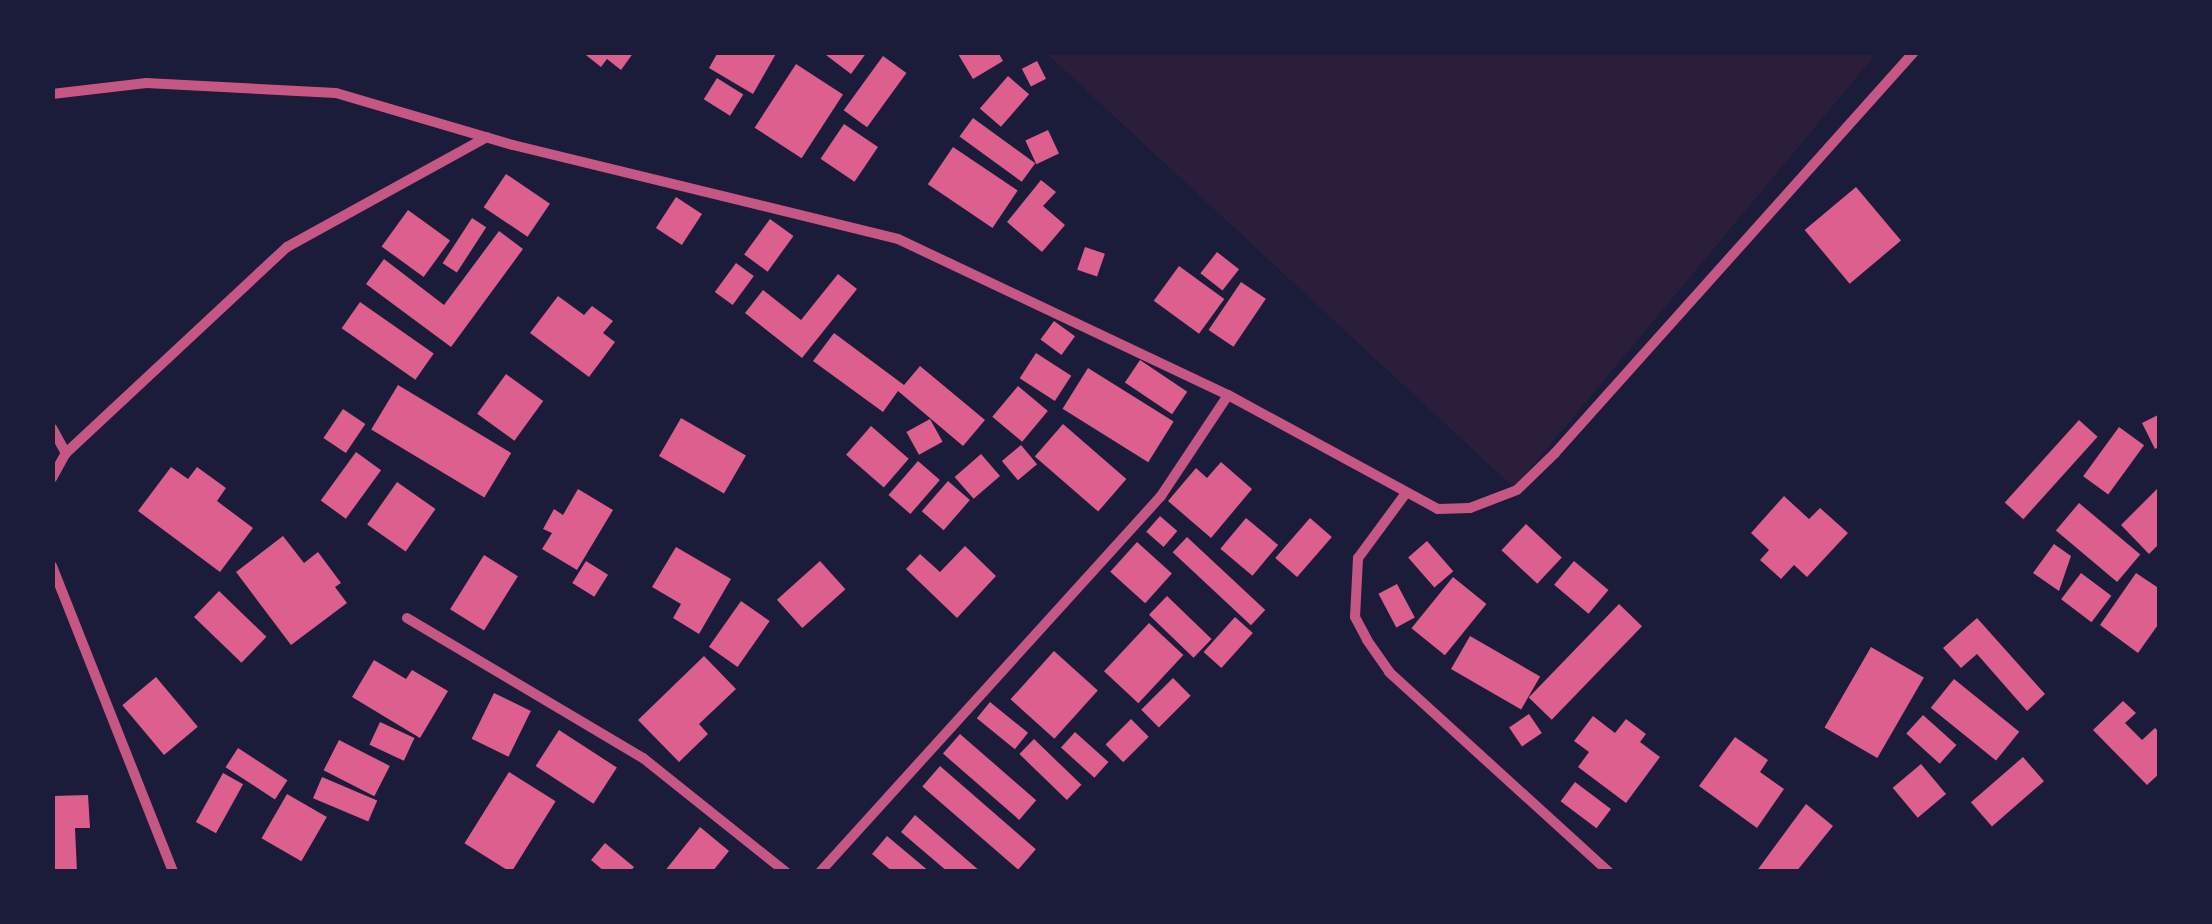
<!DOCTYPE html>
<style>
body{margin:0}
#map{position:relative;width:2212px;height:924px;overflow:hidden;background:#1b1b3a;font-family:"PT Sans",sans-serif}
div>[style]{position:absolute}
.green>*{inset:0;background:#2a1e3b}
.building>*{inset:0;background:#dd5f8e;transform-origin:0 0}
.minor>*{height:10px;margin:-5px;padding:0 5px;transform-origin:5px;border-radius:5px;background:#c65784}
span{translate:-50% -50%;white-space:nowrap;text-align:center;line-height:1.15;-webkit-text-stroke:10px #1b1b3a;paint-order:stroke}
.frame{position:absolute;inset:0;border:55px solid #1b1b3a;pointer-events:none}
</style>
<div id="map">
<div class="green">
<i style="clip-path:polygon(1046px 53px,1877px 53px,1514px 488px)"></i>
</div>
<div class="building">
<i style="clip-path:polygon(582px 52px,634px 52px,621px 70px,607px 59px,601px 67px)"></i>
<i style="clip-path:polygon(718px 52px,777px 52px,753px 94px,709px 68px)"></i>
<i style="clip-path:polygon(822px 52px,867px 52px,851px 74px)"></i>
<i style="clip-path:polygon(998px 52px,1003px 61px,973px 79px,958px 54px)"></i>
<i style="left:883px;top:56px;width:29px;height:67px;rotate:36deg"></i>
<i style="left:1037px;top:61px;width:20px;height:17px;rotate:63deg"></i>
<i style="left:796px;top:64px;width:56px;height:76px;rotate:33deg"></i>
<i style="left:1008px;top:76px;width:28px;height:43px;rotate:41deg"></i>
<i style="left:717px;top:78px;width:31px;height:25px;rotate:32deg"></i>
<i style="left:973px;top:118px;width:77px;height:23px;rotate:36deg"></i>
<i style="left:844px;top:124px;width:41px;height:42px;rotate:34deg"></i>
<i style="left:1048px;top:130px;width:26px;height:25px;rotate:65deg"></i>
<i style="left:953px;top:147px;width:78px;height:45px;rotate:34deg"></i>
<i style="left:506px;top:174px;width:53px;height:40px;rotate:34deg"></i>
<i style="clip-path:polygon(1041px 180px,1056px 192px,1043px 206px,1065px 225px,1042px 252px,1007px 222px)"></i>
<i style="left:1856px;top:187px;width:70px;height:67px;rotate:50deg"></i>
<i style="left:676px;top:197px;width:31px;height:37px;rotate:33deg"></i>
<i style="left:408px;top:210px;width:52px;height:45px;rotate:36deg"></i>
<i style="left:472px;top:218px;width:17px;height:54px;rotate:33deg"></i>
<i style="left:770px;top:219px;width:29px;height:44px;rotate:36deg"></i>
<i style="clip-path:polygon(499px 231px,523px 249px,451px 347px,366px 284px,384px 259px,444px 305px)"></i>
<i style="left:1085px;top:247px;width:21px;height:24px;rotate:19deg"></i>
<i style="left:1217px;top:252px;width:28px;height:27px;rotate:38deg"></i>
<i style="left:736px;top:263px;width:22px;height:36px;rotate:36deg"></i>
<i style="left:1179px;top:266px;width:56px;height:43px;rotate:36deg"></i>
<i style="clip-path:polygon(838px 274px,857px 289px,802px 358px,745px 313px,763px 290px,801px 320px)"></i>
<i style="left:1241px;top:282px;width:30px;height:58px;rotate:34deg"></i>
<i style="clip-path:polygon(558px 296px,584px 315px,592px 306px,613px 321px,603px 333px,615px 342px,589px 377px,530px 333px)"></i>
<i style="left:360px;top:302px;width:90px;height:32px;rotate:35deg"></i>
<i style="left:1054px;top:321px;width:26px;height:23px;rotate:36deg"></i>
<i style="clip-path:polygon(834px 333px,904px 385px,920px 366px,985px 420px,963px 446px,898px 391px,883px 412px,813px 361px)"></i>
<i style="left:1036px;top:353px;width:42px;height:30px;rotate:33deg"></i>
<i style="left:1140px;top:360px;width:57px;height:27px;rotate:34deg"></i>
<i style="left:1088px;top:368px;width:101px;height:48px;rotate:32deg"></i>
<i style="left:506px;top:374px;width:46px;height:49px;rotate:36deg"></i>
<i style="left:398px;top:385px;width:132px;height:52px;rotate:31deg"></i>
<i style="left:1018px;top:386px;width:39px;height:40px;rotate:40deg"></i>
<i style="left:343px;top:409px;width:27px;height:35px;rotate:34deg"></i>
<i style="clip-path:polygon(2160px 414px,2160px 446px,2155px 449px,2142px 423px)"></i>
<i style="left:681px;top:418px;width:75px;height:44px;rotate:30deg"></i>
<i style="left:930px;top:419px;width:26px;height:27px;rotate:61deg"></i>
<i style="left:2079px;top:420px;width:25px;height:111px;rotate:42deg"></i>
<i style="left:1063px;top:424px;width:84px;height:43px;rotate:41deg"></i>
<i style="left:871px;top:426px;width:50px;height:38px;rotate:41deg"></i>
<i style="left:2119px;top:427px;width:31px;height:61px;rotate:36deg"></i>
<i style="left:1021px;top:445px;width:25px;height:25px;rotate:50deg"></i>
<i style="left:356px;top:452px;width:31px;height:60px;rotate:36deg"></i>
<i style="left:981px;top:454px;width:29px;height:35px;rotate:49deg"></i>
<i style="left:918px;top:461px;width:29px;height:45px;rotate:41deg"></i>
<i style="clip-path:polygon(1221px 462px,1252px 489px,1211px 538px,1168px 501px,1196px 468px,1207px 478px)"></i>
<i style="clip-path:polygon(171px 467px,188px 479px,197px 467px,226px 488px,217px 501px,253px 528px,220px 572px,138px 511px)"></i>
<i style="left:948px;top:481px;width:29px;height:40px;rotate:41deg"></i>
<i style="left:397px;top:482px;width:47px;height:52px;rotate:35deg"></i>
<i style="clip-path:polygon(578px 489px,613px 510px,577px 570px,542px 549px,552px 533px,543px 529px,554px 509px,563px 515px)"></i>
<i style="clip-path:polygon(2157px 489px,2160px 543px,2149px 554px,2121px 525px)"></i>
<i style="clip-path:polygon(1784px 496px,1809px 519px,1820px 508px,1848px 533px,1807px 577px,1794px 565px,1781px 579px,1760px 560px,1769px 550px,1751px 533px)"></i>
<i style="left:2079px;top:503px;width:80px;height:36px;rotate:40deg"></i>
<i style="left:1160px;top:516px;width:23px;height:21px;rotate:41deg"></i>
<i style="left:1246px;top:518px;width:42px;height:40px;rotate:40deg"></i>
<i style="left:1310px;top:518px;width:29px;height:53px;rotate:41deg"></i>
<i style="left:1526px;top:524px;width:49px;height:36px;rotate:43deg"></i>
<i style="clip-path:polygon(283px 536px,304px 563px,318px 552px,341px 583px,335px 587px,347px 603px,291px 645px,236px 572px)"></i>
<i style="left:1187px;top:537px;width:107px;height:21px;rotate:43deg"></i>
<i style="left:1427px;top:541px;width:40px;height:25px;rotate:49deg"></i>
<i style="left:1137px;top:542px;width:47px;height:40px;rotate:42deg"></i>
<i style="clip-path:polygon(2054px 544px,2071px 556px,2059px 591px,2033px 573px)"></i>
<i style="clip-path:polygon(965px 546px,996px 576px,957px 618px,906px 569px,920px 554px,940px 572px)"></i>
<i style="clip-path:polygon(676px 547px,731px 579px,699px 634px,673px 618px,681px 604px,652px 587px)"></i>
<i style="left:484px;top:555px;width:40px;height:64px;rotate:32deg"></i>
<i style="left:586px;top:561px;width:26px;height:26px;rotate:32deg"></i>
<i style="left:820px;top:561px;width:38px;height:58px;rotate:48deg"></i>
<i style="left:1574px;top:561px;width:45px;height:31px;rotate:40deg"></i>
<i style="left:2081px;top:573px;width:38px;height:33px;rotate:37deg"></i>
<i style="clip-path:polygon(2136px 573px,2160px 589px,2160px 622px,2138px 653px,2100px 625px)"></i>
<i style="left:1453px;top:577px;width:43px;height:66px;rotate:39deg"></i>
<i style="left:1397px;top:584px;width:38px;height:21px;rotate:62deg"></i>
<i style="left:219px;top:591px;width:66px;height:36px;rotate:44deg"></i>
<i style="left:1167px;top:596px;width:62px;height:26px;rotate:44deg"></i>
<i style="left:741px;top:601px;width:35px;height:56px;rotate:35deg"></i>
<i style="left:1619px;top:604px;width:32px;height:130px;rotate:44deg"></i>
<i style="left:1235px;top:617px;width:24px;height:47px;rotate:42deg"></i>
<i style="clip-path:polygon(1977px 618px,2045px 694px,2027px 711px,1977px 654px,1961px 668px,1943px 648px)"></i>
<i style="left:1149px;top:623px;width:47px;height:66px;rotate:43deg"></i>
<i style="left:1470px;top:636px;width:81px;height:38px;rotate:30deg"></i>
<i style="left:1871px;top:647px;width:61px;height:93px;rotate:30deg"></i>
<i style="left:1054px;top:651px;width:59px;height:65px;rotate:42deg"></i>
<i style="clip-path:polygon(704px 656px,736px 689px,699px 724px,708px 734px,679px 762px,638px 720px)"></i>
<i style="clip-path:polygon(374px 660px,406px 679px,412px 670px,448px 691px,420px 738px,352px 697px)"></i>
<i style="left:156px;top:677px;width:65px;height:44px;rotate:50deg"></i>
<i style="left:1173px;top:678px;width:25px;height:45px;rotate:45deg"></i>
<i style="left:1954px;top:679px;width:84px;height:37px;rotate:39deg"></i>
<i style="left:494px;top:693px;width:41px;height:51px;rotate:26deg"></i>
<i style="clip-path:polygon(2123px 701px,2136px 713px,2125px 723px,2142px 740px,2155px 728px,2160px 733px,2160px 773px,2147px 785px,2093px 730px)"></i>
<i style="left:990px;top:702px;width:49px;height:21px;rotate:39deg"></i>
<i style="left:1529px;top:714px;width:23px;height:24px;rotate:56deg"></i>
<i style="left:1923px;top:715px;width:45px;height:25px;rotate:42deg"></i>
<i style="clip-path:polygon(1593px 716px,1615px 733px,1626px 719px,1646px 734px,1640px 742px,1660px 757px,1626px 803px,1578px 767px,1589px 752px,1574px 741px)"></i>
<i style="left:1131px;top:719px;width:25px;height:36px;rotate:45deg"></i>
<i style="left:380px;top:722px;width:38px;height:25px;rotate:25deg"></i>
<i style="left:559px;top:730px;width:69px;height:43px;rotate:33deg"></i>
<i style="left:1075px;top:732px;width:45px;height:21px;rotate:42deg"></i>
<i style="left:960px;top:734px;width:101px;height:26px;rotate:41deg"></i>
<i style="clip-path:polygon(1735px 737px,1768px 760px,1760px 772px,1784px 789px,1757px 828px,1699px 786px)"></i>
<i style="left:1034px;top:739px;width:66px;height:21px;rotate:44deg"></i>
<i style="left:339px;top:740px;width:57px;height:34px;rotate:27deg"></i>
<i style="left:238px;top:748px;width:59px;height:23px;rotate:33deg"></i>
<i style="left:2023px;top:757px;width:32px;height:69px;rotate:49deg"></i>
<i style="left:1921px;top:764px;width:39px;height:37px;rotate:50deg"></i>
<i style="left:940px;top:766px;width:127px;height:27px;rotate:41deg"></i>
<i style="left:509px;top:772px;width:55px;height:84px;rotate:32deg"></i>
<i style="left:223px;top:773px;width:23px;height:56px;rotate:29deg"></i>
<i style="left:322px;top:777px;width:60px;height:23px;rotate:23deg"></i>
<i style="left:1575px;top:782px;width:45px;height:24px;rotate:37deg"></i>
<i style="left:287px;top:794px;width:46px;height:51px;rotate:30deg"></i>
<i style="clip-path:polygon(88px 795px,90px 828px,75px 828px,77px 872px,52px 872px,52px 796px)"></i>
<i style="clip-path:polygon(1806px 804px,1833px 826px,1796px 872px,1756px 872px)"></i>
<i style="clip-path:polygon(915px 815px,981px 872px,948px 872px,901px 832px)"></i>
<i style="clip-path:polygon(700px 827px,729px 851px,712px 872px,664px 872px)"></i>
<i style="clip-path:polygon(887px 836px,930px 872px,893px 872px,872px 854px)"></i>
<i style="clip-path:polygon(605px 843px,634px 867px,630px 872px,605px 872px,591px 860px)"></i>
</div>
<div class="minor">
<i style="left:52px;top:94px;width:95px;rotate:-6.7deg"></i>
<i style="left:146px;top:83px;width:190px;rotate:3deg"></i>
<i style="left:336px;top:93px;width:184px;rotate:16.4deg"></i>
<i style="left:513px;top:145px;width:396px;rotate:13.7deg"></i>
<i style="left:898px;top:239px;width:365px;rotate:25.3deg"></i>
<i style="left:1228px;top:395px;width:239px;rotate:28.5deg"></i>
<i style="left:1438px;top:509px;width:32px;rotate:-2deg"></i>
<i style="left:1470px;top:508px;width:50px;rotate:-21deg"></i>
<i style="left:1517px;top:490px;width:53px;rotate:-44.2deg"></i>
<i style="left:1555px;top:453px;width:538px;rotate:-48.16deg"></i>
<i style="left:52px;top:428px;width:29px;rotate:61deg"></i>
<i style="left:52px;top:478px;width:29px;rotate:-61deg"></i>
<i style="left:66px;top:453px;width:302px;rotate:-43deg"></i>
<i style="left:287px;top:247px;width:228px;rotate:-28.8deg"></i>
<i style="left:1406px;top:493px;width:81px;rotate:126.4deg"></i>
<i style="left:1358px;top:558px;width:59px;rotate:92.9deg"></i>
<i style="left:1355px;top:617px;width:26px;rotate:62deg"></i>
<i style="left:1367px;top:640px;width:39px;rotate:55deg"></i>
<i style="left:1389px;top:672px;width:297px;rotate:42.3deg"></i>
<i style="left:52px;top:566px;width:329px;rotate:68.4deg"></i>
<i style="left:407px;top:618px;width:274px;rotate:30.7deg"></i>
<i style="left:643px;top:758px;width:183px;rotate:38.6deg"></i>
<i style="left:820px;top:872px;width:508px;rotate:-47.79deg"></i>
<i style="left:1161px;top:496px;width:121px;rotate:-56.4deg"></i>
</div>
<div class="frame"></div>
</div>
